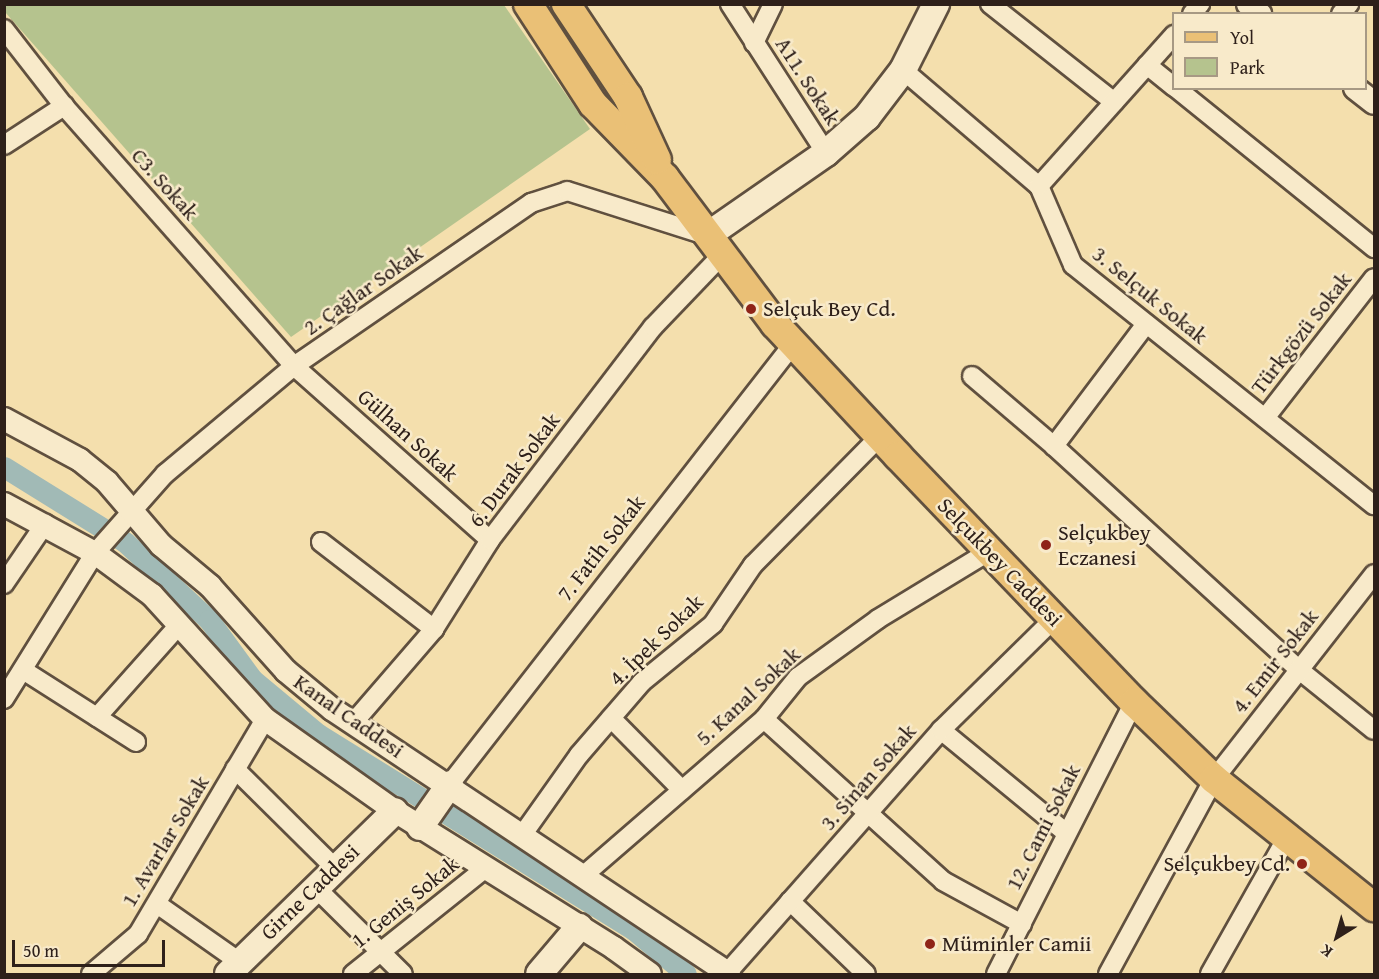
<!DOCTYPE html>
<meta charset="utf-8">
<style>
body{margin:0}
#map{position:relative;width:1379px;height:979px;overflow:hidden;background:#f4dfad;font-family:"Gentium Book Plus",serif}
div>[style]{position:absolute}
.green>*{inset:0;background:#b5c38e}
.canal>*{height:21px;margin:-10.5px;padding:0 10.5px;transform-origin:10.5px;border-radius:10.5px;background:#a1bab6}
.roads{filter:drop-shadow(2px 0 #60503f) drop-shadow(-2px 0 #60503f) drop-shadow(0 2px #60503f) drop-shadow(0 -2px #60503f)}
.minor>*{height:18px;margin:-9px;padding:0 9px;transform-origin:9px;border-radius:9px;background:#f8eaca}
.tertiary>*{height:22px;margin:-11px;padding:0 11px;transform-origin:11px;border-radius:11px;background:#f8eaca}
.secondary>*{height:26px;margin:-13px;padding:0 13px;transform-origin:13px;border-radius:13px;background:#f8eaca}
.primary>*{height:28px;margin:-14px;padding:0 14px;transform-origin:14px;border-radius:14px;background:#eac076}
.dots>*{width:16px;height:16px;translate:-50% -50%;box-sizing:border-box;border:3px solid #f8eaca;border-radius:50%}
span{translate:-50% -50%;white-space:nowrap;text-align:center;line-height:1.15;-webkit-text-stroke:5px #f8eaca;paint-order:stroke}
.street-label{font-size:22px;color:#2e201a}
.poi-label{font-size:22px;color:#2e201a}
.left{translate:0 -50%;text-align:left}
.right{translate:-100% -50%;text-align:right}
.frame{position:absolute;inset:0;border:6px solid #2e201a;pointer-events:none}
.legend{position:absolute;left:1172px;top:12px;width:195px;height:78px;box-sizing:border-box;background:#f8eaca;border:2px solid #a79984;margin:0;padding:8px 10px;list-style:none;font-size:18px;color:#2e201a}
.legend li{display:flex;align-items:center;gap:12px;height:30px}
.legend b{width:30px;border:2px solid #a79984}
.north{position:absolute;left:1307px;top:907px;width:60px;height:60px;-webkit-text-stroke:4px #f8eaca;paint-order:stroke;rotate:217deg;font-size:16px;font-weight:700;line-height:24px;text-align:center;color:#2e201a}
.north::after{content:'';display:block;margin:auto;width:21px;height:27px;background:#2e201a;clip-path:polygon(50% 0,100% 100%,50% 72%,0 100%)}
.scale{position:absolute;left:12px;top:940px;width:153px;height:27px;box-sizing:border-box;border:3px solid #2e201a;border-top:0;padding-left:8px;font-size:18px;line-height:21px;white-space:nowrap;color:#2e201a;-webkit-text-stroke:4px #f8eaca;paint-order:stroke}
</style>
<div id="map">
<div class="green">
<i style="clip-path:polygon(4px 5px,504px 5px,590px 129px,291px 337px,5px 12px)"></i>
</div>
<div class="canal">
<i style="left:4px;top:467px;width:142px;rotate:31.8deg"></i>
<i style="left:125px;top:542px;width:115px;rotate:42.9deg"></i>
<i style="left:209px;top:620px;width:73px;rotate:53.9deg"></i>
<i style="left:252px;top:679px;width:86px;rotate:39.8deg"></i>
<i style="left:318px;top:734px;width:372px;rotate:31.8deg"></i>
<i style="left:634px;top:930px;width:68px;rotate:40.2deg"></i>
</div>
<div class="roads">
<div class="minor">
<i style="left:730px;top:4px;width:177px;rotate:57.2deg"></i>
<i style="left:990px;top:4px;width:158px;rotate:38.3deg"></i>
<i style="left:1192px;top:14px;width:13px;rotate:-51deg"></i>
<i style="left:1341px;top:14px;width:13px;rotate:-51deg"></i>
<i style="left:4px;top:29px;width:98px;rotate:52.1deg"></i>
<i style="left:64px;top:106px;width:347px;rotate:48.5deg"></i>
<i style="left:294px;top:366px;width:262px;rotate:41.6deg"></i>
<i style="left:754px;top:43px;width:43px;rotate:-64deg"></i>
<i style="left:1147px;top:65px;width:35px;rotate:39deg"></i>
<i style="left:903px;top:70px;width:179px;rotate:40.5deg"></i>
<i style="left:1039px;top:186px;width:86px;rotate:66.7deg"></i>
<i style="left:1073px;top:265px;width:385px;rotate:38.6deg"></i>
<i style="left:1176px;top:88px;width:255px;rotate:38.9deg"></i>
<i style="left:4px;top:145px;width:72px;rotate:-33deg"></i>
<i style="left:1039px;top:186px;width:203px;rotate:-48.2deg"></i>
<i style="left:1146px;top:324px;width:153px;rotate:127deg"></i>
<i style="left:1054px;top:446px;width:331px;rotate:42.4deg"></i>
<i style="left:1298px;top:669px;width:97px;rotate:38.8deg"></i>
<i style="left:972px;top:376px;width:108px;rotate:40.5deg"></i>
<i style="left:1265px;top:418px;width:177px;rotate:-52.1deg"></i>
<i style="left:321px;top:542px;width:143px;rotate:37.6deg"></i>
<i style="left:4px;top:584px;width:73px;rotate:-55.7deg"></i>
<i style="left:23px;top:670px;width:134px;rotate:32.5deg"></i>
<i style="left:4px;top:699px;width:172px;rotate:-58.1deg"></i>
<i style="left:95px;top:553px;width:106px;rotate:-48.5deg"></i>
<i style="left:165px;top:474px;width:168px;rotate:-39.9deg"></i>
<i style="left:294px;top:366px;width:288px;rotate:-34.5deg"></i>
<i style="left:531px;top:203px;width:38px;rotate:-18deg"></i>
<i style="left:567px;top:191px;width:146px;rotate:17.6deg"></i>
<i style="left:97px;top:717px;width:125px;rotate:-48.3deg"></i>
<i style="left:611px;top:718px;width:101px;rotate:45.4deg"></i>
<i style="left:764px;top:719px;width:241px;rotate:42.1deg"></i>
<i style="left:943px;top:881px;width:90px;rotate:28.6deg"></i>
<i style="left:353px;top:723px;width:124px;rotate:-49.2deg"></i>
<i style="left:434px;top:629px;width:105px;rotate:-57.8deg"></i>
<i style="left:490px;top:540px;width:268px;rotate:-52.6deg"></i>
<i style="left:653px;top:327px;width:100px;rotate:-46.2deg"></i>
<i style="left:941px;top:730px;width:161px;rotate:39.4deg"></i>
<i style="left:235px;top:769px;width:139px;rotate:44.7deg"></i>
<i style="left:450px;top:784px;width:558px;rotate:-52.06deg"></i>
<i style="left:523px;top:834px;width:97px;rotate:-54.7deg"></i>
<i style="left:579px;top:755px;width:96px;rotate:-49.2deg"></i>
<i style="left:642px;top:682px;width:92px;rotate:-39.2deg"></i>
<i style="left:713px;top:624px;width:71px;rotate:-55.9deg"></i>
<i style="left:753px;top:565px;width:181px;rotate:-45.4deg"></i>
<i style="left:584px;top:875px;width:238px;rotate:-40.9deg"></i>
<i style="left:764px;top:719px;width:54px;rotate:-51deg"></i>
<i style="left:798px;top:677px;width:99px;rotate:-35.9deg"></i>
<i style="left:878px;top:619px;width:131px;rotate:-31.3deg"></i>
<i style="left:314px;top:886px;width:125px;rotate:44.7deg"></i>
<i style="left:790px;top:901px;width:105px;rotate:43.8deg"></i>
<i style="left:157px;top:904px;width:99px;rotate:35.1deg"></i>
<i style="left:727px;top:973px;width:324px;rotate:-48.6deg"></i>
<i style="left:941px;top:730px;width:158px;rotate:-44.5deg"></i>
<i style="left:91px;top:974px;width:62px;rotate:-40.4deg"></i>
<i style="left:138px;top:934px;width:250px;rotate:-59.4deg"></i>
<i style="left:353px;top:974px;width:171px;rotate:-38.6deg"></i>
<i style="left:996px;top:974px;width:305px;rotate:-63.1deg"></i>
<i style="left:1108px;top:974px;width:222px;rotate:-61.5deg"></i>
<i style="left:1214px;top:779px;width:260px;rotate:-52deg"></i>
<i style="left:1210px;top:974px;width:155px;rotate:-60.6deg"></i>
</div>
<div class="tertiary">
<i style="left:1248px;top:4px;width:16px;rotate:40deg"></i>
<i style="left:1355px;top:88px;width:24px;rotate:38deg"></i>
<i style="left:4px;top:419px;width:86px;rotate:28.3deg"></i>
<i style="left:80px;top:460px;width:35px;rotate:39deg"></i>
<i style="left:107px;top:482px;width:83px;rotate:49.4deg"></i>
<i style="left:161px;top:545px;width:64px;rotate:39.9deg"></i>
<i style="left:210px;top:586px;width:114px;rotate:48.2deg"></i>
<i style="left:286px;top:671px;width:60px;rotate:39.6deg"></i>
<i style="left:332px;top:709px;width:477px;rotate:33.7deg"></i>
<i style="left:4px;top:504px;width:103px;rotate:28.3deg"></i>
<i style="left:95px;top:553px;width:71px;rotate:36.4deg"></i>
<i style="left:152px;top:595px;width:168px;rotate:47.7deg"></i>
<i style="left:265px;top:719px;width:159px;rotate:35.3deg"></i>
<i style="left:395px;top:811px;width:258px;rotate:32deg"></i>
<i style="left:614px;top:948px;width:44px;rotate:35.8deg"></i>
</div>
<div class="secondary">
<i style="left:708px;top:235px;width:144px;rotate:-34.8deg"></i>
<i style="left:826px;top:153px;width:55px;rotate:-41.3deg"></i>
<i style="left:867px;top:117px;width:59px;rotate:-52.5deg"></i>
<i style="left:903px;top:70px;width:74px;rotate:-63.4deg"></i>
<i style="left:420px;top:827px;width:52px;rotate:-55.1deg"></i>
<i style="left:228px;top:974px;width:233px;rotate:-44.3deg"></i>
<i style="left:539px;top:974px;width:62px;rotate:-49.6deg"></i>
</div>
<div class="primary">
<i style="left:528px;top:4px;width:119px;rotate:57deg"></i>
<i style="left:593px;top:104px;width:103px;rotate:45.8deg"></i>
<i style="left:665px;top:178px;width:183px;rotate:53deg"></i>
<i style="left:775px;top:324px;width:180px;rotate:47deg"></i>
<i style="left:898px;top:456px;width:341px;rotate:46.2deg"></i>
<i style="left:1134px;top:702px;width:111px;rotate:43.9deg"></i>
<i style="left:1214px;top:779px;width:205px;rotate:38.7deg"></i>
<i style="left:566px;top:4px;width:112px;rotate:56.3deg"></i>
<i style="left:628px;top:97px;width:69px;rotate:65.3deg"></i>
</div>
</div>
<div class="dots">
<i style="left:751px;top:309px;background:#8f2418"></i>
<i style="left:1046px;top:545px;background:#8f2418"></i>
<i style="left:1302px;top:864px;background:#8f2418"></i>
<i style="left:930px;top:944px;background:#8f2418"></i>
</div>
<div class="street-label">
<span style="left:808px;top:81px;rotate:57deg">A11. Sokak</span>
<span style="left:165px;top:184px;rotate:48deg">C3. Sokak</span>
<span style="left:363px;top:290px;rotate:-35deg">2. Çağlar Sokak</span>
<span style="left:1150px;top:295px;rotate:39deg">3. Selçuk Sokak</span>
<span style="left:1301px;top:333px;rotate:-52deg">Türkgözü Sokak</span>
<span style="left:408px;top:435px;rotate:42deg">Gülhan Sokak</span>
<span style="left:514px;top:470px;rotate:-53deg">6. Durak Sokak</span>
<span style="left:601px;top:548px;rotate:-52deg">7. Fatih Sokak</span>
<span style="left:1000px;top:562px;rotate:46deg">Selçukbey Caddesi</span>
<span style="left:656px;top:640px;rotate:-44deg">4. İpek Sokak</span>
<span style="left:1275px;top:661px;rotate:-52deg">4. Emir Sokak</span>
<span style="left:748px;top:696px;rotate:-43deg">5. Kanal Sokak</span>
<span style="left:349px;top:716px;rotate:35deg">Kanal Caddesi</span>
<span style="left:868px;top:777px;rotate:-49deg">3. Sinan Sokak</span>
<span style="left:1043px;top:827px;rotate:-63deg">12. Cami Sokak</span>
<span style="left:165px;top:841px;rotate:-59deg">1. Avarlar Sokak</span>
<span style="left:310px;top:892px;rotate:-44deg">Girne Caddesi</span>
<span style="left:405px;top:902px;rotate:-39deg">1. Geniş Sokak</span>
</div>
<div class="poi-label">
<span class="left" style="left:763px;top:309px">Selçuk Bey Cd.</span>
<span class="left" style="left:1058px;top:545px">Selçukbey<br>Eczanesi</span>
<span class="right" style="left:1290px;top:864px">Selçukbey Cd.</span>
<span class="left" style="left:942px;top:944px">Müminler Camii</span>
</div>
<div class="frame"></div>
<ul class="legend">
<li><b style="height:8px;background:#eac076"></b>Yol</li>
<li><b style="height:16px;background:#b5c38e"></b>Park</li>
</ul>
<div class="north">K</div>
<div class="scale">50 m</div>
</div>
